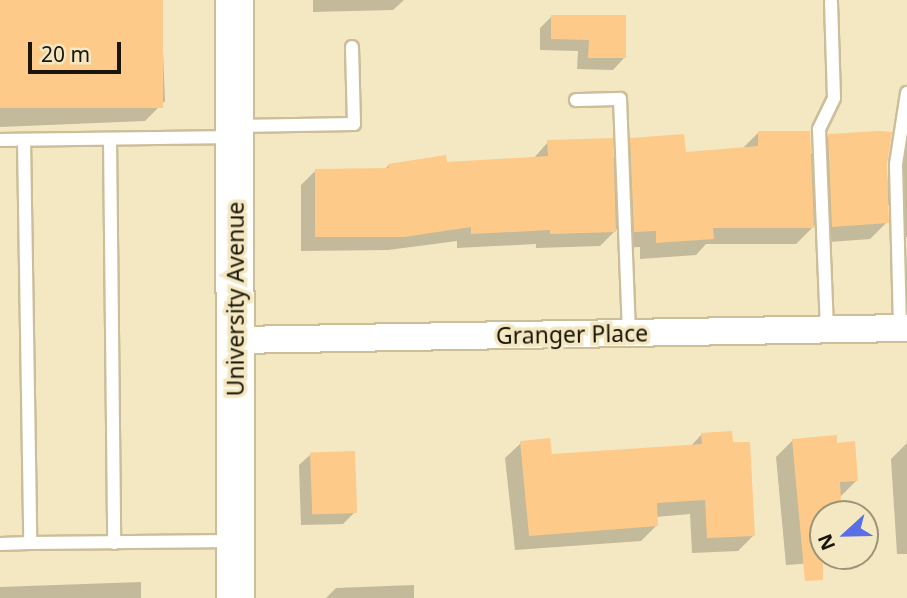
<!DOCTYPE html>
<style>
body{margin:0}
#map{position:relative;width:907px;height:598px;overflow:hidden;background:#f4e8c2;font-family:"Noto Sans",sans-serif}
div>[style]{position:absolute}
.shadow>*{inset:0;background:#0003}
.building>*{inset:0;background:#fdca8a;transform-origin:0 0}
.roads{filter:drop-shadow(2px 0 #cbbe99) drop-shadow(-2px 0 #cbbe99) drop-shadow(0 2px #cbbe99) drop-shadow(0 -2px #cbbe99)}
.service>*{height:12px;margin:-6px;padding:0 6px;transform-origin:6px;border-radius:6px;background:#fff}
.minor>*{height:26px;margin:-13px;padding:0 13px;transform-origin:13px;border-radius:13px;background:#fff}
.secondary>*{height:37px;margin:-18.5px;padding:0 18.5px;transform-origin:18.5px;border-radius:18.5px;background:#fff}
span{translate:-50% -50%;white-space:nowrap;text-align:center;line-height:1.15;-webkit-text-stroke:7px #f4e8c2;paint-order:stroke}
.street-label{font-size:23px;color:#1a1508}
.north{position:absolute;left:809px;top:500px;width:70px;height:70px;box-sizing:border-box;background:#f4e8c2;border:2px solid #9d9478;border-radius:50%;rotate:248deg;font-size:19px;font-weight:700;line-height:28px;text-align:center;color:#1a1508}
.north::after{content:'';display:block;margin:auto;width:24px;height:32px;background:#586fe6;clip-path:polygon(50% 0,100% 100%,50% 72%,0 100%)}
.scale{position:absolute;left:28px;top:42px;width:93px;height:32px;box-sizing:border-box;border:4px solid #1a1508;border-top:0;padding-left:9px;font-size:21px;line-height:24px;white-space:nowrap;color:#1a1508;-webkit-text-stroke:5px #f4e8c2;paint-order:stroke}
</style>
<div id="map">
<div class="shadow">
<i style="clip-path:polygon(0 0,161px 0,165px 101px,145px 121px,0 127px)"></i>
<i style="clip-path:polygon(313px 0,404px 0,393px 10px,313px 12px)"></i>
<i style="clip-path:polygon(552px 16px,624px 58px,613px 70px,577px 69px,578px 51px,540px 50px,540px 28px)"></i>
<i style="clip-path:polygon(758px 133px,810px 155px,829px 136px,886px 164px,888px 188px,894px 149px,907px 136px,907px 237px,891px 237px,890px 205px,887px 205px,887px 222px,870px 239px,816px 243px,815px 225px,796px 244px,706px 244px,696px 255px,640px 259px,640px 247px,618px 248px,617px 229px,600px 246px,536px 248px,536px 244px,457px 248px,457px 241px,388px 250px,301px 251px,301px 185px,315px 171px,384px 170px,389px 165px,533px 159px,548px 142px,612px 159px,631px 140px,684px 154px,742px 149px)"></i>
<i style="clip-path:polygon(702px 434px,754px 535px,738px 551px,692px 553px,690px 514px,655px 517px,656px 526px,641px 541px,515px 550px,505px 458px,521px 443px,551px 456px,690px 447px)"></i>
<i style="clip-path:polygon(793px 440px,835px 444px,857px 480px,839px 498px,841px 514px,823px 514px,823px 556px,832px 556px,827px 562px,786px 565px,776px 457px)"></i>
<i style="clip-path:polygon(907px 443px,907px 554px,897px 554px,891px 459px)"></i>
<i style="clip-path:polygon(311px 454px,355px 512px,343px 524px,301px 525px,299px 465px)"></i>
<i style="clip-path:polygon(141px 582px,141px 598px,0 598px,0 587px)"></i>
<i style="clip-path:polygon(414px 585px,414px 598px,326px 598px,336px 588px)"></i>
</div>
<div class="building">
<i style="left:0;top:0;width:163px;height:108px"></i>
<i style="clip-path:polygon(551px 15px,626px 15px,626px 58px,588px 58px,589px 40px,551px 39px)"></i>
<i style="clip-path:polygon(758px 131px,810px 131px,814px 228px,713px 228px,714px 239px,656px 243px,656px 231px,634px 232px,630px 138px,684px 134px,686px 152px,758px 146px)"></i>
<i style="clip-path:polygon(878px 131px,892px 132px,887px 164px,889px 223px,832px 227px,828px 134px)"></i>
<i style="clip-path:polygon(613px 138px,616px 232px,550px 234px,550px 230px,471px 234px,471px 227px,404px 237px,315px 237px,315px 169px,389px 168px,388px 164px,446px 155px,447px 162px,548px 156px,547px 140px)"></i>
<i style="clip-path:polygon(732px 431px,733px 442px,750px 442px,755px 536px,707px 538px,705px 500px,657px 503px,658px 526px,529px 536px,520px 441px,550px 438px,552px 454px,702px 444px,701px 433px)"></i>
<i style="clip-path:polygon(837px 435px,837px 443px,855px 441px,858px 481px,840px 482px,842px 514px,823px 514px,823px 580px,805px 581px,792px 439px)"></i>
<i style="left:355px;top:451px;width:62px;height:45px;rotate:88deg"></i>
</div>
<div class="roads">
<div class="service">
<i style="left:576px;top:100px;width:44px;rotate:-1.3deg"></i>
<i style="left:620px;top:99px;width:234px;rotate:87.8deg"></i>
<i style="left:238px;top:126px;width:116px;rotate:-1deg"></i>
<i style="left:354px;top:124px;width:77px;rotate:-91.5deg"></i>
<i style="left:110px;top:139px;width:404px;rotate:89.4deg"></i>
<i style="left:0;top:140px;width:230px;rotate:-0.7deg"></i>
<i style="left:24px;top:140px;width:403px;rotate:89.1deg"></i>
<i style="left:30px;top:543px;width:202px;rotate:-0.6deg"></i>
<i style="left:900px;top:328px;width:164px;rotate:-91.4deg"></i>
<i style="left:896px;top:164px;width:72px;rotate:-81.2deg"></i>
<i style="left:827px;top:329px;width:200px;rotate:-92.3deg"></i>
<i style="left:819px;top:129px;width:34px;rotate:-64deg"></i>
<i style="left:834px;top:98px;width:96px;rotate:-91.8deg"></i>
<i style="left:0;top:544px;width:30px;rotate:-2deg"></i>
</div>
<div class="minor">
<i style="left:237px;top:340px;width:670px;rotate:-1.03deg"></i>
</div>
<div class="secondary">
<i style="left:234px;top:0;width:598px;rotate:89.9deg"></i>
</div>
</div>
<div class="street-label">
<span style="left:235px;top:299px;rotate:-90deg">University Avenue</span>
<span style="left:572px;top:334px;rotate:-1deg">Granger Place</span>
</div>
<div class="north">N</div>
<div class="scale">20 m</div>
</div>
